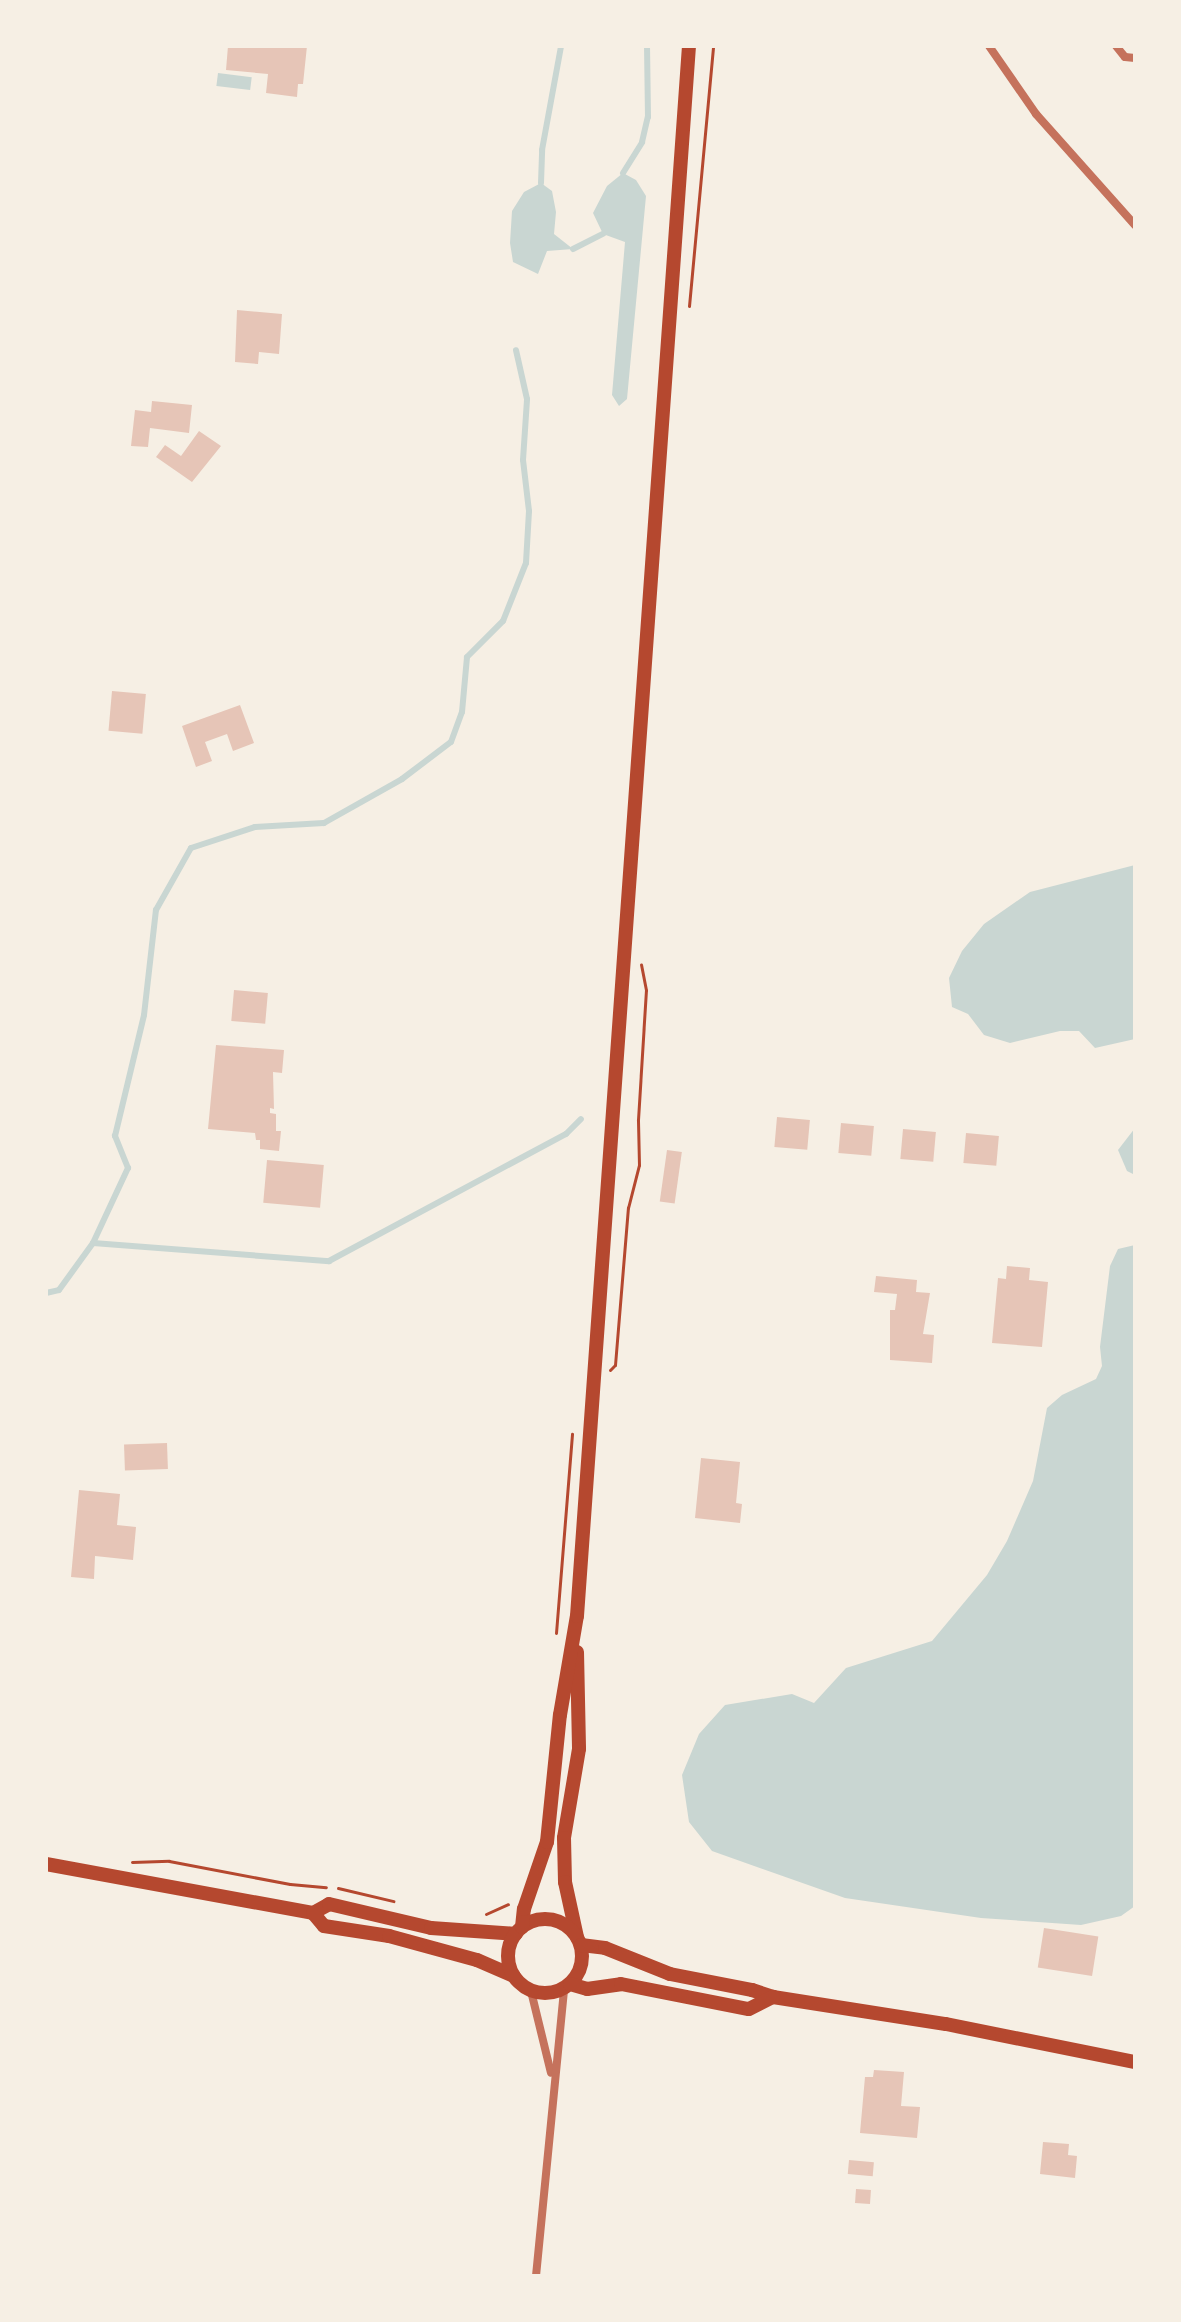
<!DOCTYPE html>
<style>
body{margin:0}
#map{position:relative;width:1181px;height:2322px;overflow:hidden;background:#f6efe4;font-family:Lato,sans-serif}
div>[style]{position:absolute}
.water>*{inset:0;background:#c9d6d2;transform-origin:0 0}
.stream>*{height:6px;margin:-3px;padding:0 3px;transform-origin:3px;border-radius:3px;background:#c9d6d2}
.building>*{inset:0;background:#e6c5b7;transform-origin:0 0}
.path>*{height:3px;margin:-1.5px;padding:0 1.5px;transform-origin:1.5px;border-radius:1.5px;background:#b5482f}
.minor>*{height:8px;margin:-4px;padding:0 4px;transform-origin:4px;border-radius:4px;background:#c5725c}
.primary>*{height:14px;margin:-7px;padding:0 7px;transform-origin:7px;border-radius:7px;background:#b5482f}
.primary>.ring{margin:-7px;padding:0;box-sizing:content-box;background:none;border:14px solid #b5482f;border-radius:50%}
span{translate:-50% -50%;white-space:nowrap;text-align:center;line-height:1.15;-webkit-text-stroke:6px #f6efe4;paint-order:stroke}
.frame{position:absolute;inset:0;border:48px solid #f6efe4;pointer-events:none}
</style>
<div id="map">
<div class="water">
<i style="left:218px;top:73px;width:34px;height:13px;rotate:7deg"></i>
<i style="clip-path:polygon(623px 173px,636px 180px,646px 196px,627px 399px,619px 406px,612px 395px,625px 242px,603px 234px,593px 213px,607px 186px)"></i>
<i style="clip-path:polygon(541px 183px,552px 191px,556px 212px,554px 234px,573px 249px,547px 251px,538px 274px,513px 262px,510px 243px,512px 211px,524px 192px)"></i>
<i style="clip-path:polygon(1135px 865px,1135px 1039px,1095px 1048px,1079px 1031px,1060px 1031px,1010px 1043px,984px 1035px,968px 1014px,952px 1007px,949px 978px,962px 951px,984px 924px,1030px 892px)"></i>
<i style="clip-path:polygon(1135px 1128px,1135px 1175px,1127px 1171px,1118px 1150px)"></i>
<i style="clip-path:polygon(1135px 1245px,1135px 1906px,1121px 1916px,1081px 1925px,981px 1918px,845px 1898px,712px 1851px,689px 1822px,682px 1775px,699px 1734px,725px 1705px,792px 1694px,814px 1703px,846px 1668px,932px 1641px,987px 1575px,1007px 1541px,1033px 1481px,1047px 1408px,1062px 1395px,1096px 1379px,1102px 1366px,1100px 1347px,1110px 1266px,1118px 1249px)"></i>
</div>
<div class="stream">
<i style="left:623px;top:173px;width:36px;rotate:-58deg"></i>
<i style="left:642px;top:142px;width:26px;rotate:-77deg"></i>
<i style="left:648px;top:117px;width:71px;rotate:-90.8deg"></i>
<i style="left:541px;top:183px;width:33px;rotate:-88deg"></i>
<i style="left:542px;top:150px;width:106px;rotate:-79.6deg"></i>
<i style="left:573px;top:249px;width:34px;rotate:-27deg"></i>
<i style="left:93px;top:1243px;width:237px;rotate:4.4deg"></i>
<i style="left:329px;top:1261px;width:269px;rotate:-28.2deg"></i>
<i style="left:566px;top:1134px;width:21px;rotate:-45deg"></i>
<i style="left:46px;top:1293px;width:13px;rotate:-13deg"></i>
<i style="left:59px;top:1290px;width:58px;rotate:-54.1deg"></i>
<i style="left:93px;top:1243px;width:83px;rotate:-65deg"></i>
<i style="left:128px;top:1168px;width:35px;rotate:-112deg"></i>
<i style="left:115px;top:1136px;width:124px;rotate:-76.5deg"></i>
<i style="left:144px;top:1015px;width:106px;rotate:-83.5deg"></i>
<i style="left:156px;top:910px;width:71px;rotate:-60.6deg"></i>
<i style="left:191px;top:848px;width:67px;rotate:-18.2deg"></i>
<i style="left:255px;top:827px;width:69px;rotate:-3.3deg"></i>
<i style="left:324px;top:823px;width:90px;rotate:-29.4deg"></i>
<i style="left:402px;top:779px;width:61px;rotate:-37.1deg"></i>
<i style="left:451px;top:742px;width:32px;rotate:-70deg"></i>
<i style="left:462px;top:712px;width:55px;rotate:-84.8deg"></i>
<i style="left:467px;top:657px;width:51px;rotate:-45deg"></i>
<i style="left:503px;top:621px;width:62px;rotate:-68.4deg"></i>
<i style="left:526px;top:563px;width:52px;rotate:-86.7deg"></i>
<i style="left:529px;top:511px;width:51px;rotate:-96.7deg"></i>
<i style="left:523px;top:460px;width:61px;rotate:-86.2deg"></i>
<i style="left:527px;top:399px;width:50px;rotate:-102.7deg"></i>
</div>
<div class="building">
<i style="clip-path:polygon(228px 46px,307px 46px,303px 84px,298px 84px,297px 97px,266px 93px,268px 74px,226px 70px)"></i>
<i style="clip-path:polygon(237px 310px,282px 314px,279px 354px,259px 352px,258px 364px,235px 362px)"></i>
<i style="clip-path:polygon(152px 401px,192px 405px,189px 433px,150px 428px,148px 447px,131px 446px,135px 410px,151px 412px)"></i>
<i style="clip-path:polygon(199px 431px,221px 446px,192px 482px,156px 457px,165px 445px,181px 456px)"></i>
<i style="left:112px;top:691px;width:34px;height:40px;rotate:5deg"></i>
<i style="clip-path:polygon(240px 705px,254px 743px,233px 751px,227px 734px,205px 742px,212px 761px,196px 767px,182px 726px)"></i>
<i style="left:234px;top:990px;width:34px;height:31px;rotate:5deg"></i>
<i style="clip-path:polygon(216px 1045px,284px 1050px,282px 1073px,273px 1072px,274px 1109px,270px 1108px,270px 1113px,276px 1114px,276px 1131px,281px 1131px,279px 1151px,260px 1149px,260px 1140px,256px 1140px,255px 1133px,208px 1129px)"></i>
<i style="left:777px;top:1117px;width:33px;height:30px;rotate:5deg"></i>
<i style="left:841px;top:1123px;width:33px;height:30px;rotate:5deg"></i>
<i style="left:903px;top:1129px;width:33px;height:30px;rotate:5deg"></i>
<i style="left:966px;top:1133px;width:33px;height:30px;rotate:5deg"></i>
<i style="left:667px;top:1150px;width:15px;height:52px;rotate:8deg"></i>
<i style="left:267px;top:1160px;width:57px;height:43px;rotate:5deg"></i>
<i style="clip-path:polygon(1007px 1266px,1030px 1268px,1029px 1280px,1048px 1282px,1042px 1347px,992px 1343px,998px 1278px,1006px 1279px)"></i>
<i style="clip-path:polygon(876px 1276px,917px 1280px,916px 1292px,930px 1293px,923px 1334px,934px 1335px,932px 1363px,890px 1360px,890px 1310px,895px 1310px,897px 1294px,874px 1292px)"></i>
<i style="left:167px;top:1443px;width:26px;height:43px;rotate:88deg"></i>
<i style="clip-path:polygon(701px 1458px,740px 1462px,736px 1503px,742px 1504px,740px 1523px,695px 1518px)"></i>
<i style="clip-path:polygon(79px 1490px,120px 1494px,117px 1525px,136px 1527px,133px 1560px,95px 1556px,94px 1579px,71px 1577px)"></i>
<i style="left:1044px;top:1928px;width:55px;height:40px;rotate:9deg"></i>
<i style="clip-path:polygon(874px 2070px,904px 2072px,901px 2106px,920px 2107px,917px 2138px,860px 2133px,865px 2077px,873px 2077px)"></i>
<i style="clip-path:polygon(1043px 2142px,1069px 2144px,1068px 2155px,1077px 2156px,1075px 2178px,1040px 2174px)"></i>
<i style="left:849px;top:2160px;width:25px;height:14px;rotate:5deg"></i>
<i style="left:856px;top:2189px;width:15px;height:14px;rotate:4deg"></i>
</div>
<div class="path">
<i style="left:689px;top:306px;width:261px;rotate:-84.7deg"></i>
<i style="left:610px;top:1370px;width:7px;rotate:-45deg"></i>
<i style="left:615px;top:1365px;width:158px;rotate:-85.3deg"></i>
<i style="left:628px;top:1208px;width:44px;rotate:-75.7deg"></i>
<i style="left:639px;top:1165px;width:45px;rotate:-91.3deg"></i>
<i style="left:638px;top:1120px;width:130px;rotate:-86.5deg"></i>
<i style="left:646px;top:990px;width:26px;rotate:-101deg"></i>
<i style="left:556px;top:1633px;width:200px;rotate:-85.4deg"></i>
<i style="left:132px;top:1862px;width:37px;rotate:-2deg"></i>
<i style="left:169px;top:1861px;width:123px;rotate:10.8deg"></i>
<i style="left:290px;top:1884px;width:36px;rotate:5deg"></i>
<i style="left:338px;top:1888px;width:57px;rotate:13.3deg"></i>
<i style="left:486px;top:1914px;width:24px;rotate:-24deg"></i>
</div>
<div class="minor">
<i style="left:989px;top:46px;width:83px;rotate:55.3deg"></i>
<i style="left:1036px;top:114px;width:149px;rotate:48.3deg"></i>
<i style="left:1116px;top:46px;width:14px;rotate:51deg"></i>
<i style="left:1125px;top:57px;width:10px;rotate:6deg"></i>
<i style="left:531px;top:1991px;width:84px;rotate:76.3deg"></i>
<i style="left:536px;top:2276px;width:289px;rotate:-84.4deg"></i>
</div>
<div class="primary">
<i style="left:577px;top:1652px;width:97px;rotate:88.8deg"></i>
<i style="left:579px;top:1749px;width:90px;rotate:99.6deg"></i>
<i style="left:564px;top:1838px;width:44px;rotate:88.7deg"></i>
<i style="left:565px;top:1882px;width:56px;rotate:77.7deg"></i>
<i style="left:46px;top:1864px;width:271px;rotate:10.4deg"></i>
<i style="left:313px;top:1913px;width:18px;rotate:-29deg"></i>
<i style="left:329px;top:1904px;width:105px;rotate:13.2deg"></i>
<i style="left:431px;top:1928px;width:85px;rotate:4deg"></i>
<i style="left:313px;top:1913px;width:17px;rotate:50deg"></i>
<i style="left:324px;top:1926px;width:66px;rotate:8.7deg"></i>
<i style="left:389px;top:1936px;width:91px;rotate:15.3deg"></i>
<i style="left:477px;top:1960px;width:40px;rotate:23.4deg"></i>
<i class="ring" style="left:508px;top:1919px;width:60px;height:60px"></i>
<i style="left:522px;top:1927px;width:18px;rotate:-84deg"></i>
<i style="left:524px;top:1909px;width:71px;rotate:-71.1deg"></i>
<i style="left:547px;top:1842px;width:128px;rotate:-84.2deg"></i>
<i style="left:560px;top:1715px;width:100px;rotate:-80.3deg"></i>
<i style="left:577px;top:1616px;width:1574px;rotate:-85.92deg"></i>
<i style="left:581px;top:1945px;width:24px;rotate:7deg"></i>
<i style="left:605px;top:1948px;width:70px;rotate:21.8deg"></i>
<i style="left:670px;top:1974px;width:84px;rotate:11deg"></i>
<i style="left:752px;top:1990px;width:22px;rotate:18deg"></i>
<i style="left:773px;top:1997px;width:175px;rotate:8.9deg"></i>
<i style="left:946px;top:2024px;width:193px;rotate:11.4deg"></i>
<i style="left:570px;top:1984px;width:18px;rotate:16deg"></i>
<i style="left:587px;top:1989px;width:34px;rotate:-8deg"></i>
<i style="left:621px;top:1984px;width:130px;rotate:11.1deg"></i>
<i style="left:749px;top:2009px;width:27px;rotate:-27deg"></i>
</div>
<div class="frame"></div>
</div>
